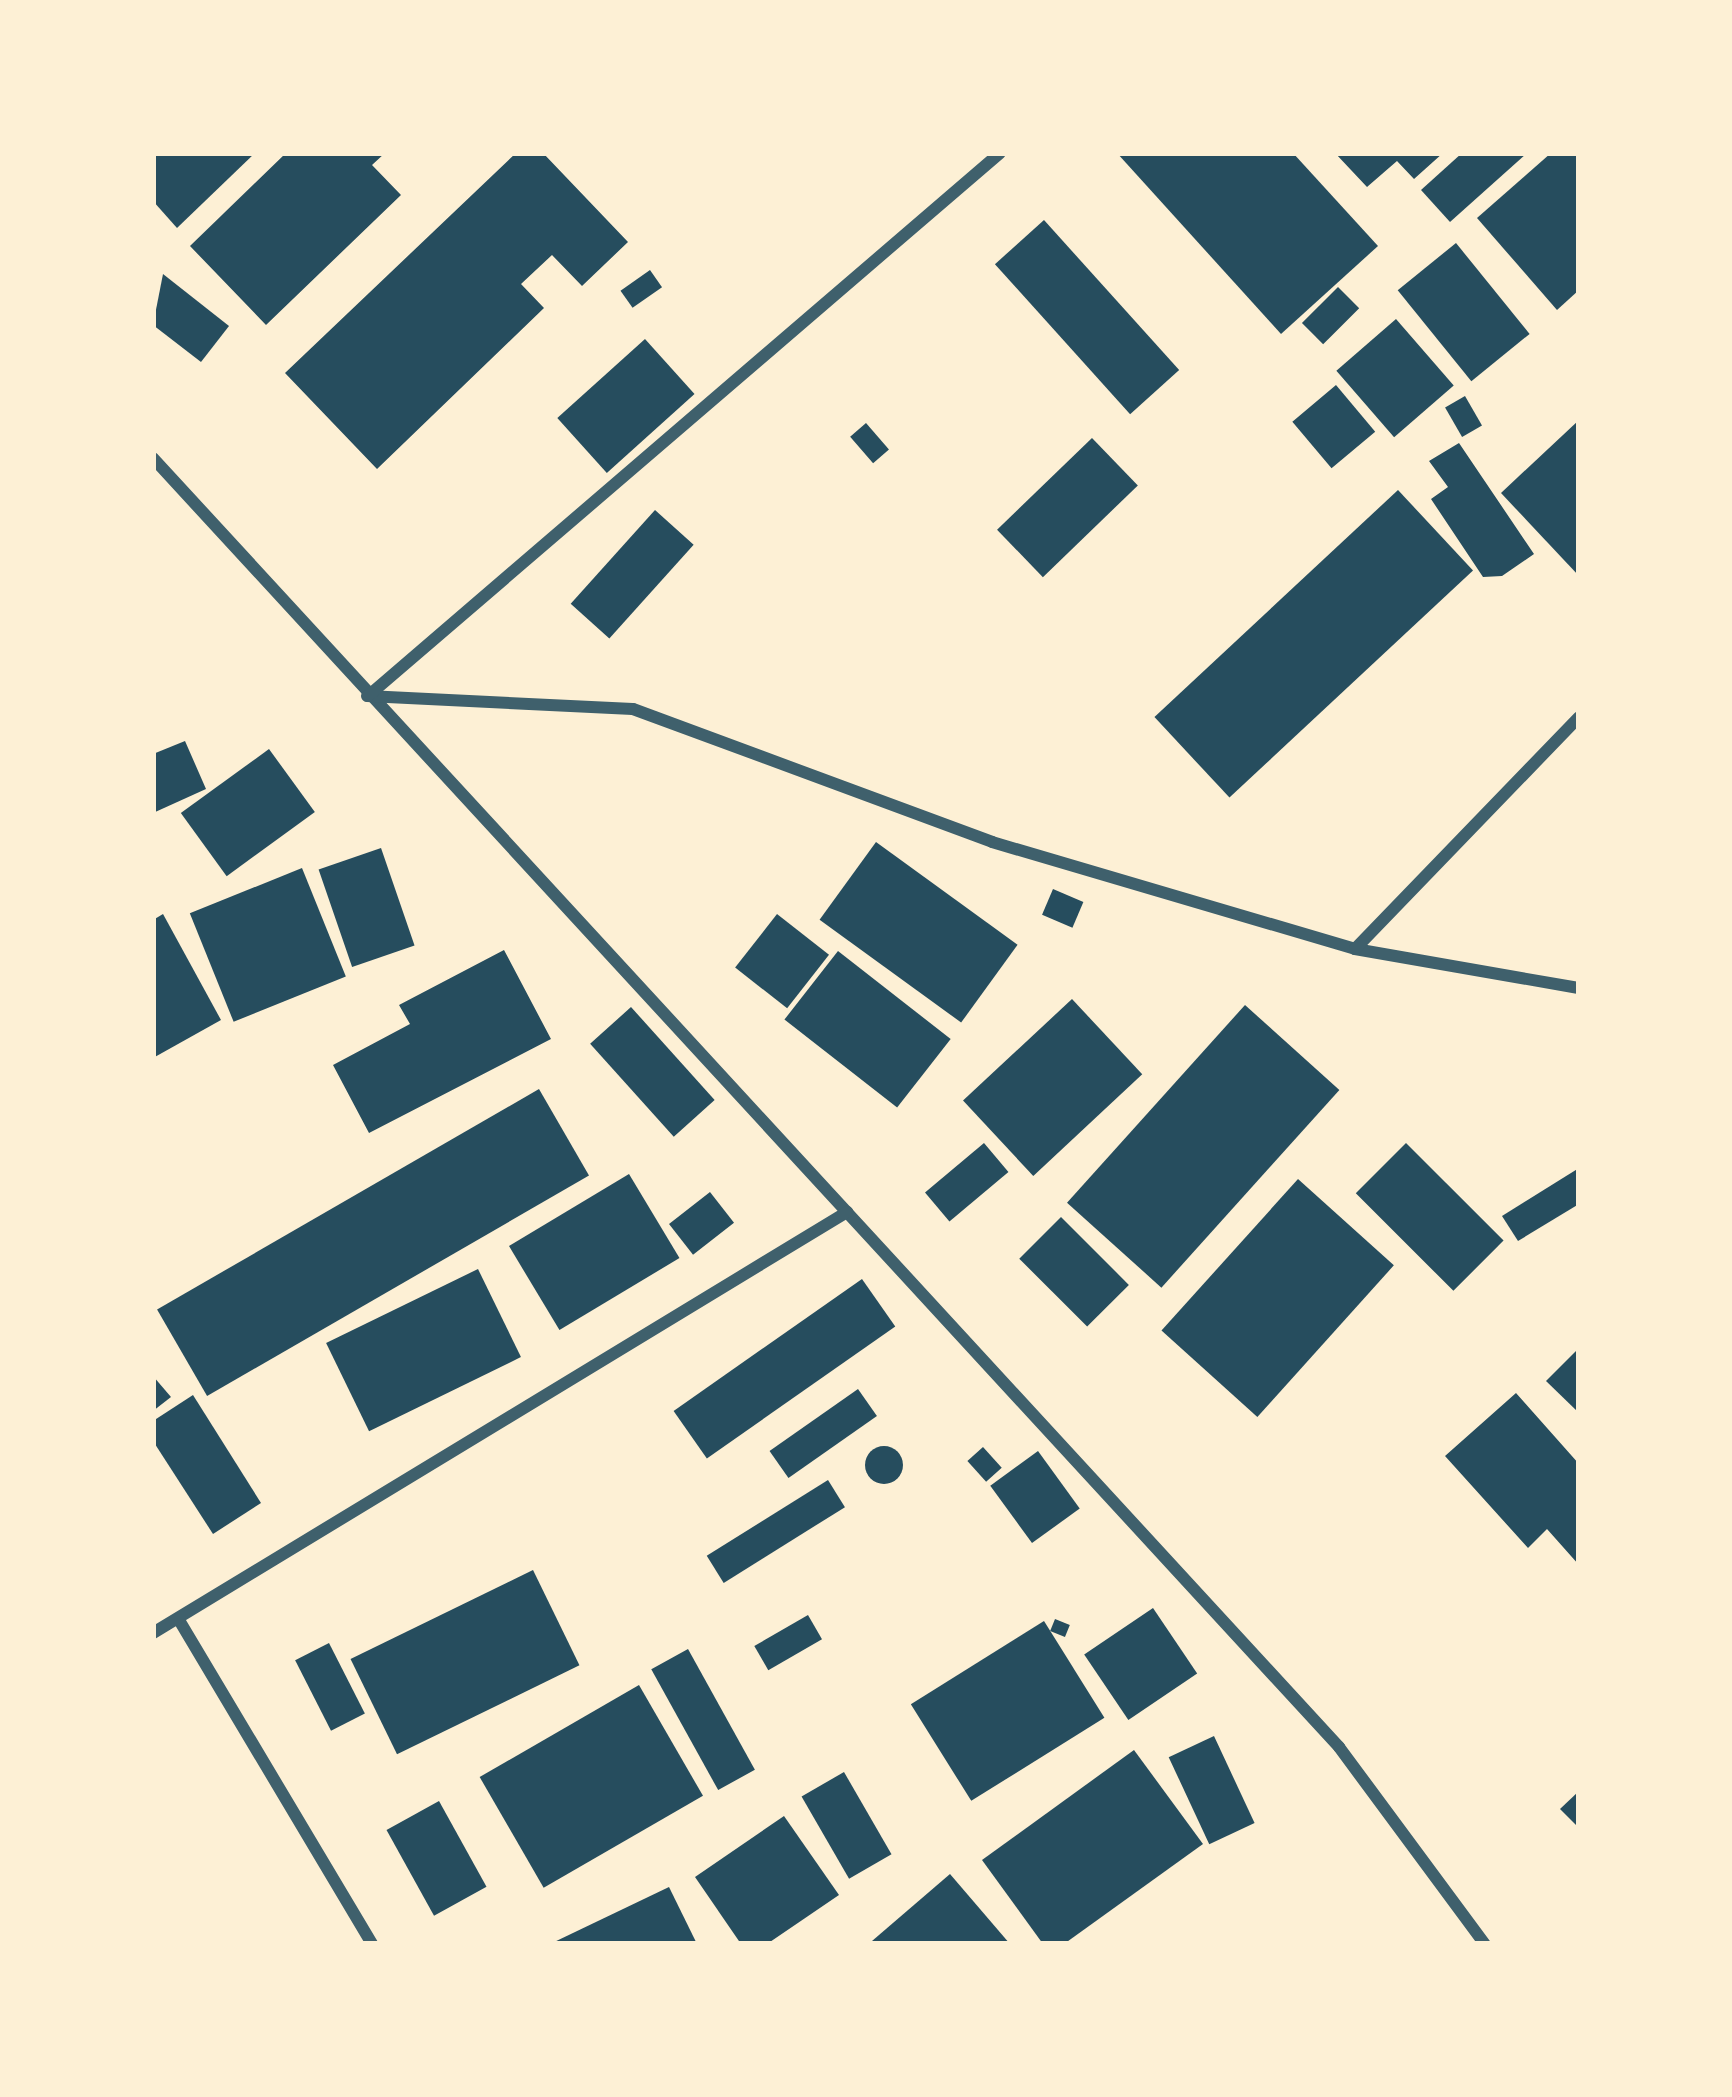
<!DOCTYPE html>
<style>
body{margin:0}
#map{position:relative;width:1732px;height:2097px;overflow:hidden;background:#fdf0d5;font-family:"Roboto Condensed",sans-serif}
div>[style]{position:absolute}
.building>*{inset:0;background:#264d5e;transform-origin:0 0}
.round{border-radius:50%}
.minor>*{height:12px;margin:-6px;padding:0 6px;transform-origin:6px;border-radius:6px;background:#3f606c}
span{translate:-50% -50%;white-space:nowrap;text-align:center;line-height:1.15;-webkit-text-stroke:12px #fdf0d5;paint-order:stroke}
.frame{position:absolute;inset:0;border:156px solid #fdf0d5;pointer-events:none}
</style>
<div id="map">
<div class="building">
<i style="clip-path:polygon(153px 153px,255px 153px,177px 228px,153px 201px)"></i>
<i style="clip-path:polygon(286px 153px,385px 153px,372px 165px,401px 195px,266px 325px,190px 246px)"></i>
<i style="clip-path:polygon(516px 153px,543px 153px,628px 242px,582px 286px,552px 255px,521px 284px,544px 308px,377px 469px,285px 373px)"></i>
<i style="clip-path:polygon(1117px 153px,1293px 153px,1378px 246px,1281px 334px)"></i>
<i style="clip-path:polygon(1335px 153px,1443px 153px,1414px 179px,1397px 161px,1367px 187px)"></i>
<i style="clip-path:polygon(1462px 153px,1527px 153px,1450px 222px,1421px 190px)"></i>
<i style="clip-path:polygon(1551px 153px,1579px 153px,1579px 290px,1557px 310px,1477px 218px)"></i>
<i style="left:1044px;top:220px;width:202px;height:66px;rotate:48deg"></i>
<i style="left:1456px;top:243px;width:117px;height:75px;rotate:51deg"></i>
<i style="left:650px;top:270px;width:21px;height:36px;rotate:55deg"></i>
<i style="clip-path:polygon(163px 274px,229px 326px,201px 362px,153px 325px)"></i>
<i style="left:1338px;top:287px;width:30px;height:51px;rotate:45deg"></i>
<i style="left:1396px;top:319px;width:88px;height:79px;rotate:49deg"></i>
<i style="left:645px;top:339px;width:74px;height:118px;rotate:48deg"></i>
<i style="left:1336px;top:385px;width:61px;height:57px;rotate:50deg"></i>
<i style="left:1465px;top:396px;width:34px;height:23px;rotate:60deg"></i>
<i style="clip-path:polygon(1579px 420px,1579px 576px,1501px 493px)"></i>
<i style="left:866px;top:423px;width:35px;height:21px;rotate:49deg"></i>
<i style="left:1092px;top:438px;width:66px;height:132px;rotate:46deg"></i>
<i style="clip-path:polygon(1459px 443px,1534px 554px,1502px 576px,1483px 577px,1431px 499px,1448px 487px,1429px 461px)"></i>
<i style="left:1398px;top:490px;width:110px;height:333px;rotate:47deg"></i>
<i style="left:655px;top:510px;width:52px;height:126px;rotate:42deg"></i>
<i style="clip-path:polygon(185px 741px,206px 789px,153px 813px,153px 754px)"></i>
<i style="left:269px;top:749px;width:78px;height:109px;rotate:54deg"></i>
<i style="left:876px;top:842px;width:175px;height:96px;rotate:36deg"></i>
<i style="left:381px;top:848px;width:103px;height:66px;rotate:71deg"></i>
<i style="left:302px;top:868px;width:117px;height:121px;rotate:68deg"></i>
<i style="left:1053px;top:889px;width:33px;height:28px;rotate:23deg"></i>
<i style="clip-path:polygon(163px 914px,221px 1020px,153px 1058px,153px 920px)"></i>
<i style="left:777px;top:914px;width:66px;height:68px;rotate:38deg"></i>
<i style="clip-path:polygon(504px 950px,551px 1039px,369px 1133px,333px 1065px,410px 1024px,399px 1005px)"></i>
<i style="left:838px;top:951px;width:143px;height:87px;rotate:38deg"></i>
<i style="left:1072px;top:999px;width:103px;height:149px;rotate:47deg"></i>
<i style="left:1245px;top:1005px;width:127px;height:266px;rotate:42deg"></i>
<i style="left:631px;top:1007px;width:125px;height:55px;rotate:48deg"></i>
<i style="left:539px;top:1089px;width:100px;height:441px;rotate:60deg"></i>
<i style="left:984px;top:1143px;width:38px;height:77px;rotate:50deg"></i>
<i style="left:1406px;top:1143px;width:138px;height:71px;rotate:45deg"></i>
<i style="clip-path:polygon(1579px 1168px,1579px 1204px,1518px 1241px,1502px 1216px)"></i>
<i style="left:629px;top:1174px;width:98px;height:140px;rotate:59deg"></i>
<i style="left:1298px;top:1179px;width:129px;height:204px;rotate:42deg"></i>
<i style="left:710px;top:1192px;width:39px;height:52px;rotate:52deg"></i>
<i style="left:1061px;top:1217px;width:96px;height:59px;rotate:45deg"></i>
<i style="left:478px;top:1269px;width:98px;height:169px;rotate:64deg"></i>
<i style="left:862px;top:1279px;width:58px;height:230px;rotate:55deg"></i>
<i style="clip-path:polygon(1579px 1348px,1579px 1413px,1546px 1381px)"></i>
<i style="clip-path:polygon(153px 1376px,171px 1397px,153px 1411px)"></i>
<i style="left:858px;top:1389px;width:33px;height:108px;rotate:55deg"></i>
<i style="clip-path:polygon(1516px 1393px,1579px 1464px,1579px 1565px,1547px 1529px,1528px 1548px,1445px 1456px)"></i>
<i style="clip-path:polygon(193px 1395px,261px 1503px,213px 1534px,153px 1441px,153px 1421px)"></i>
<i class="round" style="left:865px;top:1446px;width:38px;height:38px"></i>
<i style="left:983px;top:1447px;width:28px;height:21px;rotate:48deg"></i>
<i style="left:1038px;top:1451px;width:71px;height:59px;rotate:54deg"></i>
<i style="left:828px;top:1480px;width:32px;height:143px;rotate:58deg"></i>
<i style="left:533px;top:1570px;width:106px;height:203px;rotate:64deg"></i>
<i style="left:1153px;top:1608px;width:79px;height:83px;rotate:56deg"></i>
<i style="left:808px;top:1615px;width:28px;height:62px;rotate:60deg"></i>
<i style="left:1055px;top:1619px;width:16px;height:13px;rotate:22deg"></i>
<i style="left:1044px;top:1621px;width:114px;height:157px;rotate:58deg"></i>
<i style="left:329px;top:1643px;width:79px;height:38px;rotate:63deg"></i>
<i style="left:688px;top:1649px;width:138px;height:42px;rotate:61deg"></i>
<i style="left:639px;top:1685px;width:128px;height:184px;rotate:60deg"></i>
<i style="left:1214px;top:1736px;width:96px;height:50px;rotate:65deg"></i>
<i style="clip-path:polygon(1134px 1750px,1203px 1844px,1064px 1944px,1043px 1944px,982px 1860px)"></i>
<i style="left:844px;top:1772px;width:95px;height:49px;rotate:60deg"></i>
<i style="clip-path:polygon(1579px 1791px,1579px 1828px,1560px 1809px)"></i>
<i style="left:439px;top:1801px;width:98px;height:60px;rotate:61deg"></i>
<i style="clip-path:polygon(784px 1816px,839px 1895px,767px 1944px,741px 1944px,695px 1877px)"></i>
<i style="clip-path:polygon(950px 1874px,1010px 1944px,875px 1944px,872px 1941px)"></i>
<i style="clip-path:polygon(669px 1887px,697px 1944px,550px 1944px)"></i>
</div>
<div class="minor">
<i style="left:153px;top:458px;width:1752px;rotate:47.38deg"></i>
<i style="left:1339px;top:1747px;width:245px;rotate:53.5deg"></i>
<i style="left:367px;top:696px;width:266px;rotate:2.8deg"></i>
<i style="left:633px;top:709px;width:383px;rotate:20.3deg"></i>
<i style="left:992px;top:842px;width:378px;rotate:16.4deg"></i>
<i style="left:1355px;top:949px;width:227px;rotate:9.9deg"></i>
<i style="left:368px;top:696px;width:833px;rotate:-40.67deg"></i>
<i style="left:1355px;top:949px;width:322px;rotate:-46deg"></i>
<i style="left:179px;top:1620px;width:377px;rotate:59.2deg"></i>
<i style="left:153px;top:1633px;width:812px;rotate:-31.24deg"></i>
</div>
<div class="frame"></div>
</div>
